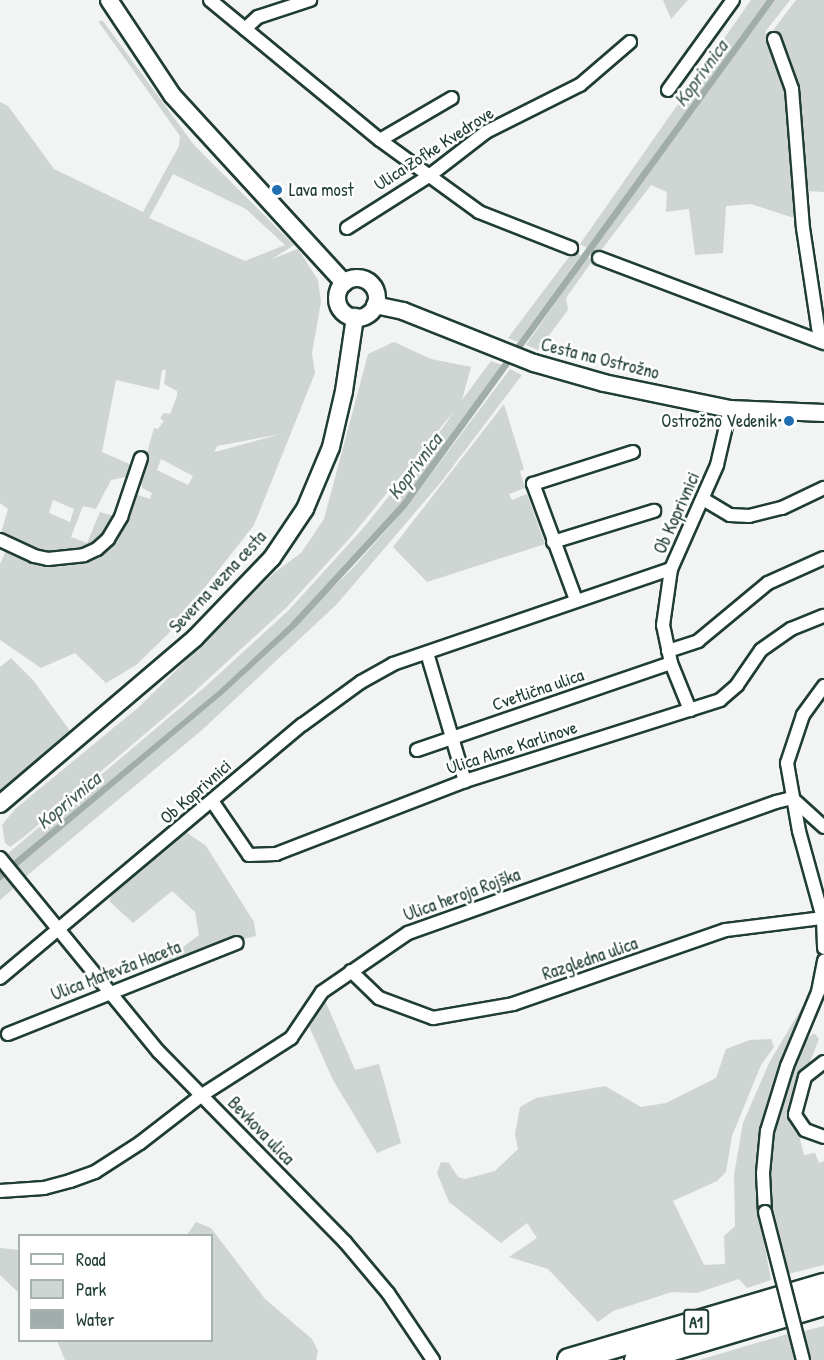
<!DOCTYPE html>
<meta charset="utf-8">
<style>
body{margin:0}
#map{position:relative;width:824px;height:1360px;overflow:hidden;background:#f2f3f3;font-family:"Patrick Hand",sans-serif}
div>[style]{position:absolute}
.green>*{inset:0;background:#ced5d3}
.water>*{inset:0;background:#a1adaa}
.roads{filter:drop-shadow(2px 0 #1f3d34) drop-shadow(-2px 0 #1f3d34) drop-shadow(0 2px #1f3d34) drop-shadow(0 -2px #1f3d34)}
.street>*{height:12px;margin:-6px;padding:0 6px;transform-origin:6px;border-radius:6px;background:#fff}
.secondary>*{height:16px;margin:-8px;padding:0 8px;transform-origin:8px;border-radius:8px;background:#fff}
.secondary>.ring{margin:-8px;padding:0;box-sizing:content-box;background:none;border:16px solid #fff;border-radius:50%}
.highway>*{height:22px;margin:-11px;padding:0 11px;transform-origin:11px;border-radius:11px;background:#fff}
.bridges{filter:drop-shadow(2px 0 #1f3d34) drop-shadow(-2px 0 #1f3d34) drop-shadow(0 2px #1f3d34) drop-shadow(0 -2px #1f3d34)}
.street-bridge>*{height:12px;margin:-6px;padding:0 6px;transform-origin:6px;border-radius:6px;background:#fff}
.dots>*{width:16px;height:16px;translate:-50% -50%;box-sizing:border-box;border:3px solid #fff;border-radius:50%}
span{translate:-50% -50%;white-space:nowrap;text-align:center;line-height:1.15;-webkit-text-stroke:5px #fff;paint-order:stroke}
.shield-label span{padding:2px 4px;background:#fff;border:2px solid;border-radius:4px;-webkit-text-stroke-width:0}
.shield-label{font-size:16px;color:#1f3d34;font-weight:700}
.street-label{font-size:18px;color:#1f3d34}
.poi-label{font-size:18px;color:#1f3d34}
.left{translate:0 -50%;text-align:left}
.right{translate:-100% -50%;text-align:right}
.water-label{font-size:20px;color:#465f57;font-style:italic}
.legend{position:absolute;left:18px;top:1234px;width:195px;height:108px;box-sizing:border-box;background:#fff;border:2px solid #a5b1ae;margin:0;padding:8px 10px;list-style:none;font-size:18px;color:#1f3d34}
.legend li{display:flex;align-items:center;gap:12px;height:30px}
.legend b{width:30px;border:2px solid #a5b1ae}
</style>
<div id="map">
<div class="green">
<i style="clip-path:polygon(663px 0,688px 0,671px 19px)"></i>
<i style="clip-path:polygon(751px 0,767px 0,587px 248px,580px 244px)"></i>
<i style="clip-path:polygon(775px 0,790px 0,765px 32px,775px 46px,788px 81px,797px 219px,751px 204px,726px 206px,723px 253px,695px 255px,689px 209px,666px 212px,667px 192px,651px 185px,599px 253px,592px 251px)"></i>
<i style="clip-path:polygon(796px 0,824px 0,824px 192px,807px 191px,803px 187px,801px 151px,771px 33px)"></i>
<i style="clip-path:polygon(evenodd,98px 21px,103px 21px,194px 145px,294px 245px,272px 259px,298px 249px,318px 280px,321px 302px,312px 353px,315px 373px,254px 525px,168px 634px,136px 665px,106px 683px,75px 653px,41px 668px,0 640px,0 564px,7px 548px,32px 557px,63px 560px,82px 557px,104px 546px,119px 527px,132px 497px,138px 495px,150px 499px,152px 493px,142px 488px,140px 478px,154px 428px,158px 429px,164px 421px,160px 418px,164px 413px,170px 414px,177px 396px,177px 391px,164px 384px,166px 370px,162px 370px,159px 390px,116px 380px,102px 452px,136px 467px,130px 476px,111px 480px,96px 509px,83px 506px,71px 537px,87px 543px,100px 512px,117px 517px,105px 538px,94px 547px,78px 552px,43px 554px,0 536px,8px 509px,0 503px,0 102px,8px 106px,54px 169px,143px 212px,179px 146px,180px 136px,98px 21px,173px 174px,246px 209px,285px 245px,245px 261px,149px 218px,173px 174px,98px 21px,281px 434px,215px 452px,215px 451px,217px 446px,281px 434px,98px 21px,161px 459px,193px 476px,188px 485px,157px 470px,161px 459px,98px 21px,53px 500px,74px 509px,70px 522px,49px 513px,53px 500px)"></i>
<i style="clip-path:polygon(572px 253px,581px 255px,518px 342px,508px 338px)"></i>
<i style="clip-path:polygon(587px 257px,593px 260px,566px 298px,568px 310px,538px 350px,526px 345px)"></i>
<i style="clip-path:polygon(394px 342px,431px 359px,471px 367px,462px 400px,491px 361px,502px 365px,401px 503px,287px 627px,218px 691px,11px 863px,5px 856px,205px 687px,289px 610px,366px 525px,442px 429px,455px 410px,350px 538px,287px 607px,193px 693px,25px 836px,10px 847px,5px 843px,2px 825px,15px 809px,139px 707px,274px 573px,301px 553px,324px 519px,368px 354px)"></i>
<i style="clip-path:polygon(510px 369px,522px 375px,441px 482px,337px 604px,202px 730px,23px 879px,15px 868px,222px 695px,352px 569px,404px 510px)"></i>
<i style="clip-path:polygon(504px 404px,524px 469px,520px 471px,525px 488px,509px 494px,512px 500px,527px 494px,545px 544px,427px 582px,393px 547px)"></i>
<i style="clip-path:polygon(11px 658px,33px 680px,70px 731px,0 793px,0 667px)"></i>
<i style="clip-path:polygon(186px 832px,206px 846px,254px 922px,256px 936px,202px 949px,150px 972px,199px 935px,195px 912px,172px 891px,133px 923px,109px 901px,112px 893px)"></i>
<i style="clip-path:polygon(6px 876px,14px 888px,0 900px,0 881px)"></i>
<i style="clip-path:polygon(811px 992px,774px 1085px,759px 1139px,755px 1192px,771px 1280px,747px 1288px,739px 1279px,697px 1293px,672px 1292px,613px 1311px,598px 1322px,548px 1269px,509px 1257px,537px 1238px,527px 1223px,501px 1243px,449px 1202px,437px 1173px,441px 1162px,449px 1163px,458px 1177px,465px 1179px,495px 1171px,518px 1149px,515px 1134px,520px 1107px,536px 1098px,605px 1086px,641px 1107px,666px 1103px,716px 1078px,726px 1049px,750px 1040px,771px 1039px,774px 1047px,761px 1065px,732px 1136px,726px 1172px,717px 1181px,673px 1201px,704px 1265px,725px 1264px,724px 1236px,735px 1226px,734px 1175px,743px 1123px,769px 1063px)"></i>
<i style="clip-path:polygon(324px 998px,355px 1070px,379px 1064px,401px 1143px,377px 1153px,333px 1080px,308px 1024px)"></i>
<i style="clip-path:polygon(814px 1033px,819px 1039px,792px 1107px,804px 1155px,815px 1153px,819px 1163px,824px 1161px,824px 1265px,788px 1274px,771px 1207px,767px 1171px,773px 1129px,787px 1081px,805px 1041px)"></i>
<i style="clip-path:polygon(196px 1222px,211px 1228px,265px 1299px,312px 1339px,318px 1351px,316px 1360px,65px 1360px,57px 1341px,212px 1340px,212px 1236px,187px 1235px)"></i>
<i style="clip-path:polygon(0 1248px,19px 1250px,19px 1293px,0 1275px)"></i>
<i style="clip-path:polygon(824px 1326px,824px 1360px,810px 1360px,804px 1331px)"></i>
<i style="clip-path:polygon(788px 1334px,794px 1360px,699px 1360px,753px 1344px)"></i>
</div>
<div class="water">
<i style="clip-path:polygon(767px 0,775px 0,406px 508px,298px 625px,222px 695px,0 881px,0 872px,218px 691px,288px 626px,401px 503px)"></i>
</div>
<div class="roads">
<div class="street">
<i style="left:210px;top:0;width:220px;rotate:39.5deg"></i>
<i style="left:380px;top:140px;width:122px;rotate:36deg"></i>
<i style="left:479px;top:212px;width:99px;rotate:21.4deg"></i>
<i style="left:245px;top:29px;width:18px;rotate:-43deg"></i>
<i style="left:258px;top:17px;width:55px;rotate:-18.1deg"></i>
<i style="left:774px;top:39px;width:53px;rotate:70.2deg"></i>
<i style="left:792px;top:89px;width:139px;rotate:85.5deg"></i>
<i style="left:803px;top:228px;width:114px;rotate:81.4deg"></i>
<i style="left:668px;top:90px;width:111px;rotate:-54.2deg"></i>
<i style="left:380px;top:140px;width:83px;rotate:-30.3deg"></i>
<i style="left:347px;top:228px;width:97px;rotate:-32.4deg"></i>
<i style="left:429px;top:176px;width:72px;rotate:-37.7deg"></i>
<i style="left:486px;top:132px;width:105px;rotate:-26.6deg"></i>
<i style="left:580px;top:85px;width:66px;rotate:-40.7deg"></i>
<i style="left:599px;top:258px;width:241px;rotate:20.7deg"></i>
<i style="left:703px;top:499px;width:31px;rotate:31deg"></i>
<i style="left:730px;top:515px;width:19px;rotate:3deg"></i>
<i style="left:749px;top:516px;width:34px;rotate:-14deg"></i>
<i style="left:782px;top:508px;width:47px;rotate:-25.5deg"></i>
<i style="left:0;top:540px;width:38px;rotate:25deg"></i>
<i style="left:34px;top:556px;width:14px;rotate:12deg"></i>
<i style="left:48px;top:559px;width:36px;rotate:-6deg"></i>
<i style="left:84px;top:555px;width:14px;rotate:-25deg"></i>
<i style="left:97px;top:549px;width:15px;rotate:-42deg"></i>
<i style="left:108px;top:539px;width:26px;rotate:-59deg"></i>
<i style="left:121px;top:517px;width:62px;rotate:-71.3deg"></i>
<i style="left:553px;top:542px;width:106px;rotate:-17.1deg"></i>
<i style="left:671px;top:569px;width:57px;rotate:98.1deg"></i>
<i style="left:663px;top:625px;width:39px;rotate:78deg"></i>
<i style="left:671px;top:663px;width:51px;rotate:68deg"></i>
<i style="left:576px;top:600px;width:124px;rotate:-110.3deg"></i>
<i style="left:533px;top:484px;width:105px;rotate:-17.7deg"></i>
<i style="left:668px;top:651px;width:32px;rotate:-18deg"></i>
<i style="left:698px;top:641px;width:91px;rotate:-39.6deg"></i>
<i style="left:768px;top:583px;width:61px;rotate:-24.1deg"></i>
<i style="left:427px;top:653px;width:134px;rotate:73.5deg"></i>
<i style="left:824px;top:686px;width:36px;rotate:126deg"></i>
<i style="left:803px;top:715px;width:51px;rotate:108.4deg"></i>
<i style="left:787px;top:763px;width:69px;rotate:80deg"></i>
<i style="left:799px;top:831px;width:90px;rotate:74.6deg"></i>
<i style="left:823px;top:918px;width:30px;rotate:88deg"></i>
<i style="left:417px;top:750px;width:268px;rotate:-18.9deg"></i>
<i style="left:212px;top:801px;width:65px;rotate:55.6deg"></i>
<i style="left:249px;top:855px;width:27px;rotate:-2deg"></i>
<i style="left:276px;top:854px;width:203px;rotate:-21.1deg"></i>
<i style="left:465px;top:781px;width:268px;rotate:-17.6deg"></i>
<i style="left:720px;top:700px;width:23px;rotate:-41deg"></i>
<i style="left:737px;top:685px;width:42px;rotate:-55.6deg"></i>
<i style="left:761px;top:650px;width:37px;rotate:-35deg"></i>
<i style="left:791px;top:629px;width:35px;rotate:-22deg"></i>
<i style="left:0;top:858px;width:251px;rotate:50.7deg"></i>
<i style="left:159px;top:1052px;width:266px;rotate:45.6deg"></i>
<i style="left:345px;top:1242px;width:67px;rotate:49.9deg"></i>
<i style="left:388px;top:1293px;width:81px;rotate:56.1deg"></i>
<i style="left:351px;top:971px;width:39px;rotate:44deg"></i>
<i style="left:379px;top:998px;width:58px;rotate:20.3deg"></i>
<i style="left:433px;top:1018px;width:81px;rotate:-9.9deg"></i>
<i style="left:513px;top:1004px;width:225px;rotate:-19.2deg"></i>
<i style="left:726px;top:930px;width:98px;rotate:-7.1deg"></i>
<i style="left:0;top:978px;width:394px;rotate:-40deg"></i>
<i style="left:302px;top:725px;width:73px;rotate:-36.1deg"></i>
<i style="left:361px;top:682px;width:37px;rotate:-29deg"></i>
<i style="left:393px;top:664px;width:294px;rotate:-18.9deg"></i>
<i style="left:671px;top:569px;width:114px;rotate:-66.1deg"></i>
<i style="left:717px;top:465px;width:57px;rotate:-76.9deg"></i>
<i style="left:8px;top:1034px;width:246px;rotate:-21.7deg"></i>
<i style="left:824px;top:1062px;width:24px;rotate:142deg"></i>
<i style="left:805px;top:1077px;width:39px;rotate:105deg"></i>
<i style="left:795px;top:1115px;width:18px;rotate:56deg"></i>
<i style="left:805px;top:1130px;width:20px;rotate:20deg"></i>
<i style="left:0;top:1191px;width:44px;rotate:-3.9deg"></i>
<i style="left:44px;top:1188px;width:27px;rotate:-15deg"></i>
<i style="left:70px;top:1181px;width:27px;rotate:-20deg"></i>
<i style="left:95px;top:1172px;width:54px;rotate:-32.8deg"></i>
<i style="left:140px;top:1143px;width:78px;rotate:-37.7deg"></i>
<i style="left:202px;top:1095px;width:106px;rotate:-32.6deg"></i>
<i style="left:291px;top:1038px;width:55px;rotate:-56deg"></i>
<i style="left:322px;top:992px;width:104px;rotate:-34.5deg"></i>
<i style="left:408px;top:933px;width:391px;rotate:-19.6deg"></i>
<i style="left:776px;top:802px;width:16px;rotate:-14deg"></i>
<i style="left:792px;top:798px;width:43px;rotate:42.2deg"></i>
<i style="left:765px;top:1212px;width:39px;rotate:-93deg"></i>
<i style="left:763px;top:1173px;width:42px;rotate:-84.6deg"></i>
<i style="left:767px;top:1131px;width:68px;rotate:-72.9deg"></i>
<i style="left:787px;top:1066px;width:80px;rotate:-67.3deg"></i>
<i style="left:818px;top:992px;width:32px;rotate:-79deg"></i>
</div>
<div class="secondary">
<i style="left:109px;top:0;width:114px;rotate:56.4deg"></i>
<i style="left:172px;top:95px;width:255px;rotate:47.5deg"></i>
<i class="ring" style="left:337px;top:278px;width:24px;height:24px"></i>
<i style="left:375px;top:305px;width:29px;rotate:12deg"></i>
<i style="left:403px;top:311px;width:141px;rotate:21.7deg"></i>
<i style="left:534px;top:363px;width:73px;rotate:15.9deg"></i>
<i style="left:604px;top:383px;width:129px;rotate:11.7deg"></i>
<i style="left:730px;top:409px;width:94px;rotate:2.4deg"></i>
<i style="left:0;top:804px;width:256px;rotate:-40.4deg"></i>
<i style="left:195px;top:638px;width:111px;rotate:-46.1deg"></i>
<i style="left:272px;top:558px;width:59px;rotate:-56deg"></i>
<i style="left:305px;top:509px;width:67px;rotate:-67.2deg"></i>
<i style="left:331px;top:447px;width:57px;rotate:-76.9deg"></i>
<i style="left:344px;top:391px;width:75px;rotate:-81.5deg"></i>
</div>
<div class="highway">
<i style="left:569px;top:1360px;width:266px;rotate:-16.4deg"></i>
<i style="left:636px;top:1360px;width:196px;rotate:-16.6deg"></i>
</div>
</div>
<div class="bridges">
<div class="street-bridge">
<i style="left:765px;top:1212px;width:153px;rotate:75.6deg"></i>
</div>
</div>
<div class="dots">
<i style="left:277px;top:190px;background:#1f6fb2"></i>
<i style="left:789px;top:421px;background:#1f6fb2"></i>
</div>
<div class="shield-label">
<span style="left:696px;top:1322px">A1</span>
</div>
<div class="street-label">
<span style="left:434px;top:149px;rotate:-33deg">Ulica Zofke Kvedrove</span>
<span style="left:600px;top:359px;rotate:14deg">Cesta na Ostrožno</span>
<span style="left:677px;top:513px;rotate:-66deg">Ob Koprivnici</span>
<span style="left:218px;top:582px;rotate:-47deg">Severna vezna cesta</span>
<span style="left:538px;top:690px;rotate:-19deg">Cvetlična ulica</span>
<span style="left:512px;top:748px;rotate:-18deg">Ulica Alme Karlinove</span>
<span style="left:196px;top:792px;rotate:-41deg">Ob Koprivnici</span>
<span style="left:462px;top:895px;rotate:-20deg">Ulica heroja Rojška</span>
<span style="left:590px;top:959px;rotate:-19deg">Razgledna ulica</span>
<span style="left:116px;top:971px;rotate:-21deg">Ulica Matevža Haceta</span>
<span style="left:261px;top:1131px;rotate:46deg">Bevkova ulica</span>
</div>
<div class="poi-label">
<span class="left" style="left:289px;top:190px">Lava most</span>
<span class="right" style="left:777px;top:421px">Ostrožno Vedenik</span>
</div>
<div class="water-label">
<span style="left:700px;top:73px;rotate:-54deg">Koprivnica</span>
<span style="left:414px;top:466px;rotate:-53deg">Koprivnica</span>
<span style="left:68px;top:800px;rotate:-40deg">Koprivnica</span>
</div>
<ul class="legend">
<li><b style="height:8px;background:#fff"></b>Road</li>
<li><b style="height:16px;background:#ced5d3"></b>Park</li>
<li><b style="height:16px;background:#a1adaa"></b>Water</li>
</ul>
</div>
